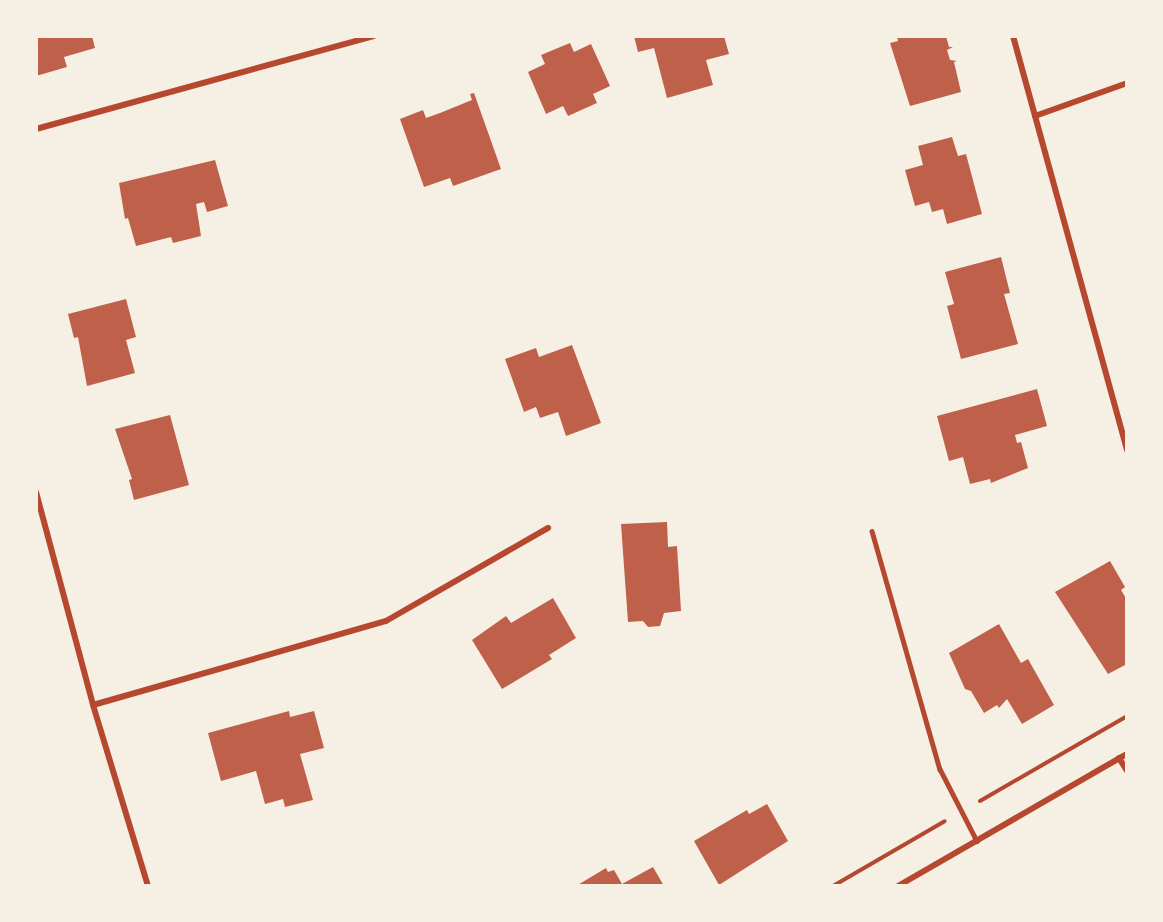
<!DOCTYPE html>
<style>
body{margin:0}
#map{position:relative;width:1163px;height:922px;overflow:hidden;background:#f6efe4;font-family:"Noto Serif",serif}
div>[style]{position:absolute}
.building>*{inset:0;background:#bf614a}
.path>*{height:4px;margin:-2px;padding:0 2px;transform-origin:2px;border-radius:2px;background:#b5482f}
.service>*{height:4.5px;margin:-2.25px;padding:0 2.25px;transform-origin:2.25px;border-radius:2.25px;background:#b5482f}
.minor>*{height:6px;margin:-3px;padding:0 3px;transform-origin:3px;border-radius:3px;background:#b5482f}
span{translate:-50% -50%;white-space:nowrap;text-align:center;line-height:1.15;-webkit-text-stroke:6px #f6efe4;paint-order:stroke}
.frame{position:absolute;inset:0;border:38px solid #f6efe4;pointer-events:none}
</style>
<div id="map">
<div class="building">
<i style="clip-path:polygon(36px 36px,92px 36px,95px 48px,64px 57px,67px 67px,36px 76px)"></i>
<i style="clip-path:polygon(634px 36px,724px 36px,729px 54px,706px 60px,713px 85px,667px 98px,654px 48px,638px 52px)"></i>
<i style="clip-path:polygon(897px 36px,946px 36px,949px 47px,953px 47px,947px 50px,950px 60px,957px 61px,954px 62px,961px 92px,910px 106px,890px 43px,898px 41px)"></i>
<i style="clip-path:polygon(570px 43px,574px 52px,591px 44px,610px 86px,593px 94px,597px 103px,568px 116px,563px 106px,546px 114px,528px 72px,545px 64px,541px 55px)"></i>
<i style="clip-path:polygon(474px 93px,501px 169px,453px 186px,450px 178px,424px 187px,400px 119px,423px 110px,426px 118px,440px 113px,472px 100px,470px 94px)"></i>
<i style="clip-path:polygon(952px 137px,958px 156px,966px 154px,982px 214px,947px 224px,943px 209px,932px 212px,929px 202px,915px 206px,905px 170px,923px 165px,918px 146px)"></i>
<i style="clip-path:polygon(215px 160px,228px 206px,207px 212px,204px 202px,196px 204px,201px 236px,173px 243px,171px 237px,136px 246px,128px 218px,125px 219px,119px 183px)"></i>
<i style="clip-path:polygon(1001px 257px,1010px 293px,1004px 294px,1018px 344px,961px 359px,947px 306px,954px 304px,945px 272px)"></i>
<i style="clip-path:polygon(126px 299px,136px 337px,126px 340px,135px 373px,87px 386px,78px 337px,74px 338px,68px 314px)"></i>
<i style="clip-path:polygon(572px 345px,601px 423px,566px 436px,558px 412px,540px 418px,536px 407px,524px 412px,505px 359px,536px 348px,539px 357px)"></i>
<i style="clip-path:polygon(1037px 389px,1047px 426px,1015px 435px,1017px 443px,1021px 442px,1028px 468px,991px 483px,990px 479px,970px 484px,963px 457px,949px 461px,937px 416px)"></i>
<i style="clip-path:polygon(170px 415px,189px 485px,134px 500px,129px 480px,132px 479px,115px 429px)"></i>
<i style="clip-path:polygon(667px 522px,668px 547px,677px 546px,681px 611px,664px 613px,660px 626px,648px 627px,643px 621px,628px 622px,621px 524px)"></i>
<i style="clip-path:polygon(1110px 561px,1125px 587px,1121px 590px,1127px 600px,1127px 664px,1108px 674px,1055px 592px)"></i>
<i style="clip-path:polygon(553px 598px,576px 638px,549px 655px,552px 659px,502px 689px,472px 640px,506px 616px,511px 623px)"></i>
<i style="clip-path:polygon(999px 624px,1021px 663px,1028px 659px,1054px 705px,1022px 724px,1007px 699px,999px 708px,997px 705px,984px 713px,971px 691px,965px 689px,949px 653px)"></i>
<i style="clip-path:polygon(289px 711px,290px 717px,314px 711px,324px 748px,300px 754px,313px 800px,285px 807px,283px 799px,265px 804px,256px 771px,221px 781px,208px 733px)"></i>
<i style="clip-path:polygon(767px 804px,788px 841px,719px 885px,694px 841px,747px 810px,749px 814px)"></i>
<i style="clip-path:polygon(653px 867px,664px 886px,576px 886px,606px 868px,608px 872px,614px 870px,622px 884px)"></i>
</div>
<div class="path">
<i style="left:980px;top:801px;width:170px;rotate:-30deg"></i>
<i style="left:833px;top:886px;width:129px;rotate:-30.1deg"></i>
</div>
<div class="service">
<i style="left:872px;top:531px;width:248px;rotate:74.1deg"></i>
<i style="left:940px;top:769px;width:81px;rotate:62.8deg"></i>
</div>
<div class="minor">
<i style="left:1013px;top:36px;width:430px;rotate:74.6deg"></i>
<i style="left:1035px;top:116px;width:98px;rotate:-19.7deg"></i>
<i style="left:36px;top:129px;width:350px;rotate:-15.4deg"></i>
<i style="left:36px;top:492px;width:220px;rotate:75deg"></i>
<i style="left:93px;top:705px;width:189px;rotate:73.1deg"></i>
<i style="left:93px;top:705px;width:305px;rotate:-16deg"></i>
<i style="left:386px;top:621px;width:187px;rotate:-29.9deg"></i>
<i style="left:1119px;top:758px;width:15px;rotate:58deg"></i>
<i style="left:898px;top:886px;width:264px;rotate:-30deg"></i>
</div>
<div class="frame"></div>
</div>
